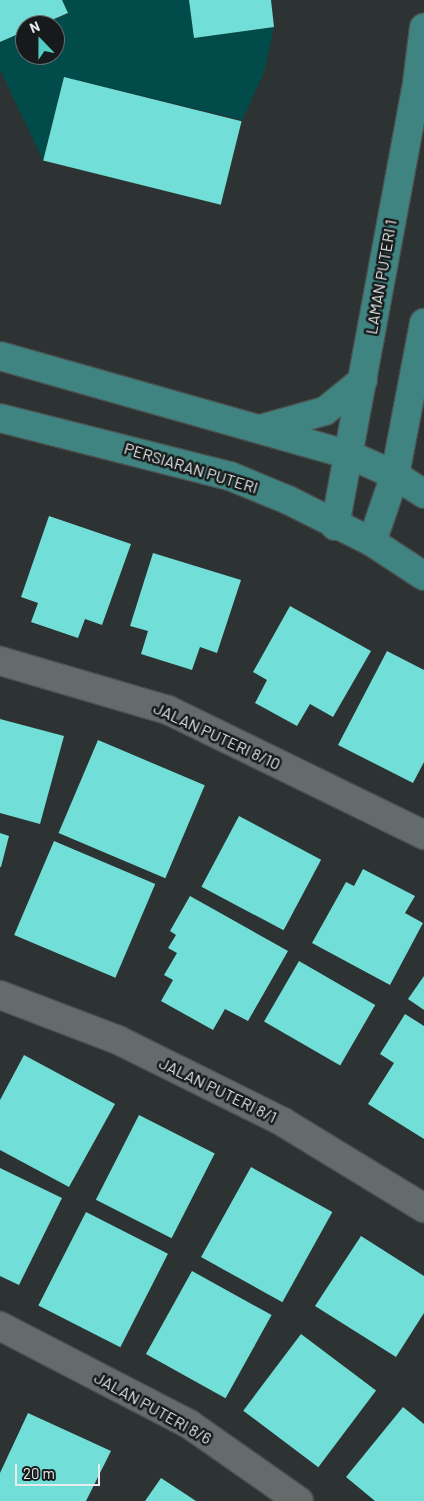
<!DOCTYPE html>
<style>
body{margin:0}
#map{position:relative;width:424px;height:1501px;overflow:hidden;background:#2c3332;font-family:Barlow,sans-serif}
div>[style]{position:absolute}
.green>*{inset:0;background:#014c4a}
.building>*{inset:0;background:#71ded8;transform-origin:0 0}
.roads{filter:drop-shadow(1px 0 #4b5150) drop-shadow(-1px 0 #4b5150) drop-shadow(0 1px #4b5150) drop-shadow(0 -1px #4b5150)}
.minor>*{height:28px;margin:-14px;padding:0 14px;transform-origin:14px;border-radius:14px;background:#646b6b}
.major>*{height:28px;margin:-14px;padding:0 14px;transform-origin:14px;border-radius:14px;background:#3f8481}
span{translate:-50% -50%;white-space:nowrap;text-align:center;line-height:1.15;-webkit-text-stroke:5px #171a1a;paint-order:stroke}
.street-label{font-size:16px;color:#e7ebeb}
.north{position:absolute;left:15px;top:15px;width:50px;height:50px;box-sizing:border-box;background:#171a1a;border:1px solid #6a6e6e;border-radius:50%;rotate:338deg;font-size:14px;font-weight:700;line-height:20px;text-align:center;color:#e7ebeb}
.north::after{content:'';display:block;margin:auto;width:18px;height:22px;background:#54cdc7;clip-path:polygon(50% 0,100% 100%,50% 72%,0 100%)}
.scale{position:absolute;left:15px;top:1464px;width:85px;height:22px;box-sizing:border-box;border:2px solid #e7ebeb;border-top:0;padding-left:6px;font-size:15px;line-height:18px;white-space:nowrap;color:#e7ebeb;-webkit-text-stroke:4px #171a1a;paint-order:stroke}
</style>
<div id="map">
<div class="green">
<i style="clip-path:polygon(62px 0,189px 0,194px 38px,274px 27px,264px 73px,242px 120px,64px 77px,43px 160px,0 70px,0 42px,25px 31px,25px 55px,55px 55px,55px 25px,40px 25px,68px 14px)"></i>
</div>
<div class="building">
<i style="clip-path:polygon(0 0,62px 0,68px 13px,40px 25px,25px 25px,25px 31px,0 42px)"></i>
<i style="clip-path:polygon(189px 0,271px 0,274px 27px,194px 38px)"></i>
<i style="left:64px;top:77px;width:183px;height:86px;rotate:14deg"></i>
<i style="clip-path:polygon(49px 516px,131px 544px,102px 625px,85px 619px,78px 638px,31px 622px,38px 603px,21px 597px)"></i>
<i style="clip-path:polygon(153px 553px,241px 580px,217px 653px,200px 647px,192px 670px,141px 654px,148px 631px,130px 626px)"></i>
<i style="clip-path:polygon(290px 606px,371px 651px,333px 717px,310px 704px,297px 726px,255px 703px,267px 680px,253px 672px)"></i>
<i style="clip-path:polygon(387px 651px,424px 670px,424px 762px,413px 783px,338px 745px)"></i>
<i style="clip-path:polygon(0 719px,64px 736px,40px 824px,0 813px)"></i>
<i style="left:98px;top:740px;width:116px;height:101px;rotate:23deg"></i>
<i style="left:239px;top:816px;width:93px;height:80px;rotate:28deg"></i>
<i style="clip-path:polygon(0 833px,9px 836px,1px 867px,0 867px)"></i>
<i style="left:54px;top:841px;width:110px;height:102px;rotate:23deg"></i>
<i style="clip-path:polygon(363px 869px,415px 896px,405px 913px,423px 923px,390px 985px,312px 943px,346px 882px,354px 886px)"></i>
<i style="clip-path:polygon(190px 896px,288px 951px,248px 1021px,225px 1009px,213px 1030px,161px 1001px,173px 980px,164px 975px,177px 953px,168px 948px,176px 935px,170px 931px)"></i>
<i style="left:299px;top:961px;width:88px;height:70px;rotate:30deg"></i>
<i style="clip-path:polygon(424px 976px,424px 1010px,408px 999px)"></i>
<i style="clip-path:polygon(405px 1014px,424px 1026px,424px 1139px,368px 1104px,394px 1063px,380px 1054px)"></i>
<i style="clip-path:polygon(24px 1055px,115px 1104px,69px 1187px,0 1150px,0 1100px)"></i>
<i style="left:139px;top:1115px;width:85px;height:95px;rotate:27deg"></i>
<i style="left:251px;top:1167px;width:93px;height:103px;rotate:29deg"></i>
<i style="clip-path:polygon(0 1168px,62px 1198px,19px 1285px,0 1276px)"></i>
<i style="left:86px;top:1212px;width:92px;height:105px;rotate:27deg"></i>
<i style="clip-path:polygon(361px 1236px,424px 1276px,424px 1313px,396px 1357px,315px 1306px)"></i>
<i style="left:192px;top:1271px;width:91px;height:95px;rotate:29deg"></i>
<i style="left:301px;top:1334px;width:94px;height:96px;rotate:37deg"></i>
<i style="clip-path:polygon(403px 1407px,424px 1424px,424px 1501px,375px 1501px,346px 1477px)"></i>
<i style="clip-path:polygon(28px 1413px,111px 1451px,86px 1501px,0 1501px,0 1473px)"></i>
<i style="clip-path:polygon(161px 1478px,196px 1501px,145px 1501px)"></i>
</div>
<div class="roads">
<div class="minor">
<i style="left:0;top:661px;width:175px;rotate:16.3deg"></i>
<i style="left:168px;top:710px;width:285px;rotate:26deg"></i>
<i style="left:0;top:995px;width:126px;rotate:20.9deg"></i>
<i style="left:118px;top:1040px;width:184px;rotate:26.4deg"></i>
<i style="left:283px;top:1122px;width:165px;rotate:31.4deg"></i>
<i style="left:0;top:1326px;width:213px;rotate:27.4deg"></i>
<i style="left:189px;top:1424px;width:134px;rotate:35deg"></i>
</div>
<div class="major">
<i style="left:0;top:356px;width:364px;rotate:15.8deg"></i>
<i style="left:350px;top:455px;width:49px;rotate:24deg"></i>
<i style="left:395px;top:475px;width:35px;rotate:33deg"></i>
<i style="left:0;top:418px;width:237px;rotate:14.2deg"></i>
<i style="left:230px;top:476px;width:63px;rotate:22.5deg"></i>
<i style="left:288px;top:500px;width:94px;rotate:26.6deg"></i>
<i style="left:372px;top:542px;width:62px;rotate:33.2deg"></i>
<i style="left:264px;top:428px;width:63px;rotate:-15.6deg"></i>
<i style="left:325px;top:411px;width:49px;rotate:-39.2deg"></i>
<i style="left:335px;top:526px;width:442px;rotate:-79.5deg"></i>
<i style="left:416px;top:91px;width:64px;rotate:-82.8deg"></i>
<i style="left:372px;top:542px;width:71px;rotate:-71.1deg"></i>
<i style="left:395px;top:475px;width:155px;rotate:-79.2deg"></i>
</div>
</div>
<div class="street-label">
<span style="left:381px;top:277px;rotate:-80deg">LAMAN PUTERI 1</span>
<span style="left:191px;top:468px;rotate:17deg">PERSIARAN PUTERI</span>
<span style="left:217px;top:736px;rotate:25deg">JALAN PUTERI 8/10</span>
<span style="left:218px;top:1090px;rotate:26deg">JALAN PUTERI 8/1</span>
<span style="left:153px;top:1408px;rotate:29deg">JALAN PUTERI 8/6</span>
</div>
<div class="north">N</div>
<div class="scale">20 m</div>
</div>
